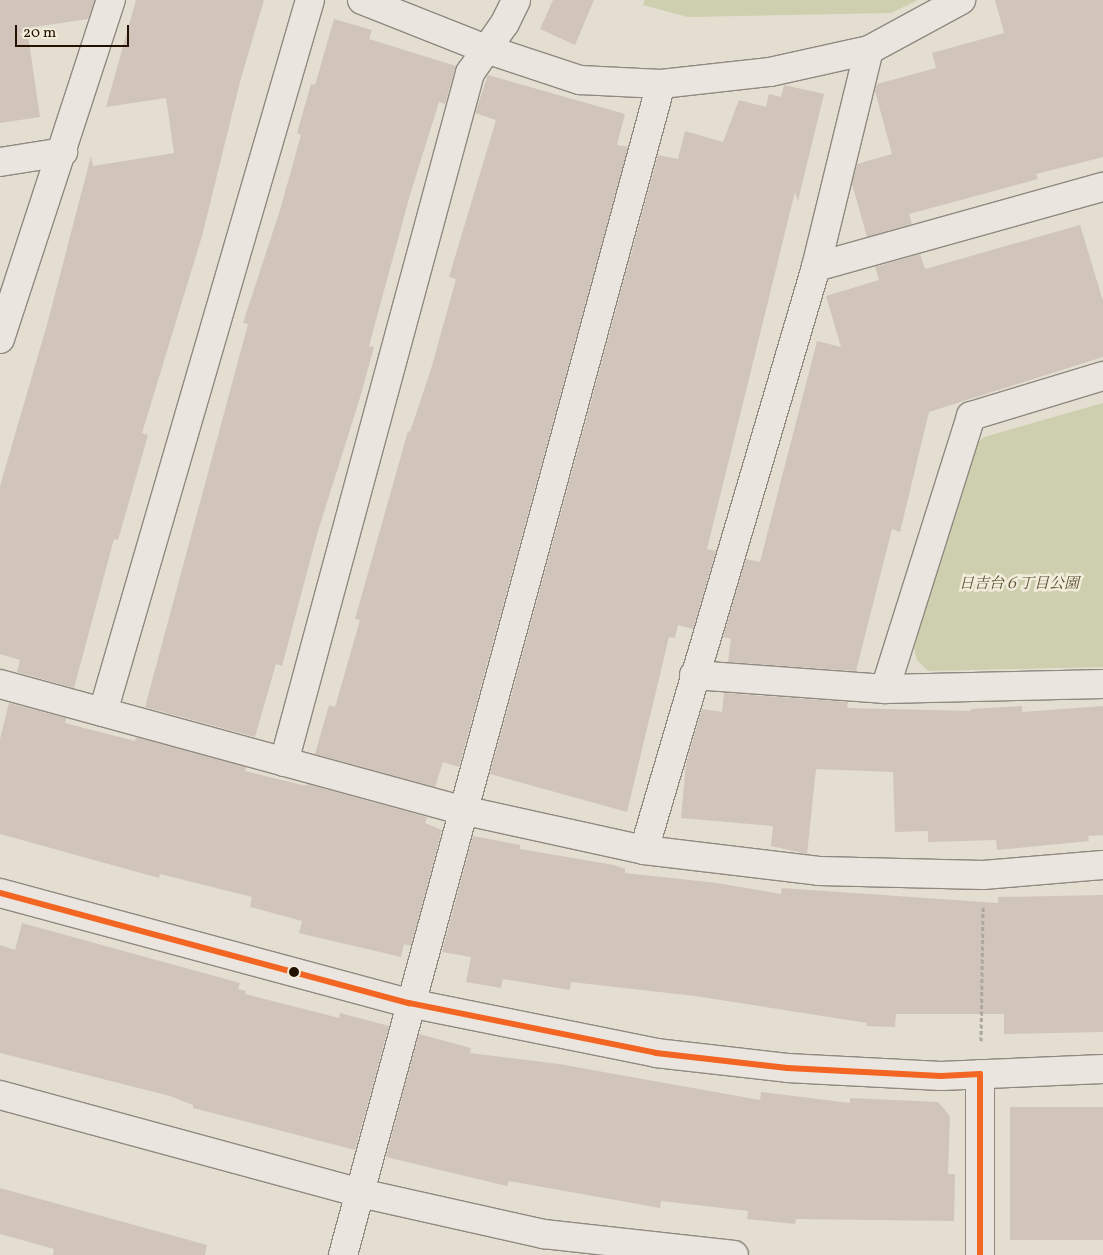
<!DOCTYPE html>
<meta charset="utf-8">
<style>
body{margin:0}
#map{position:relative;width:1103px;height:1255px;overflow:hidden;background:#e3ded0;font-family:Vollkorn,"Noto Serif JP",serif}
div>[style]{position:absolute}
.green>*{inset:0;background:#cecfae}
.building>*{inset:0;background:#d1c5bb;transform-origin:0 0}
.path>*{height:3px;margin-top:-1.5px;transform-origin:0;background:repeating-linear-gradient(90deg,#aca79f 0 4px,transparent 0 6.5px)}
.roads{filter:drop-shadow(1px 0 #8f8980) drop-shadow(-1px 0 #8f8980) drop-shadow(0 1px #8f8980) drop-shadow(0 -1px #8f8980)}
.street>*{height:28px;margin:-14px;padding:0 14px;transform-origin:14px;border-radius:14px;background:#eae6df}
.bus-1>*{height:6px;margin:-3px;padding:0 3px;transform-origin:3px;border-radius:3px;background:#f26522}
.dots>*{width:14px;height:14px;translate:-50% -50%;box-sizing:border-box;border:2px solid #f2ecdb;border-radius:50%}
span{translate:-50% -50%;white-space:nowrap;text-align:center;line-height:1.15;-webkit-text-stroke:5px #f2ecdb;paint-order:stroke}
.park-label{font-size:15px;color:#5a4f33;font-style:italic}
.scale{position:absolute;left:15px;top:25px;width:114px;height:22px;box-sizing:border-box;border:2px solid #251100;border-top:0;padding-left:6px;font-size:15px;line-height:18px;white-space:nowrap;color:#251100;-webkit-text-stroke:4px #f2ecdb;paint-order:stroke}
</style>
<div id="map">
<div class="green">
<i style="clip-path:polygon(645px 0,918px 0,891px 13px,688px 17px,643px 5px)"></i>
<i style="clip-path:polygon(1103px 403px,1103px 667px,928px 671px,917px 660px,914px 648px,970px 450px,984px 437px)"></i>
</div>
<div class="building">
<i style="clip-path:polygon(0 0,95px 0,88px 19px,27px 28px,40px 117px,0 123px)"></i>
<i style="clip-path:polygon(136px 0,264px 0,240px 82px,202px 236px,142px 433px,148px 435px,118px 540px,114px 539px,74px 688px,17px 672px,20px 660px,0 654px,0 486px,48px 321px,91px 156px,93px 166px,174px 153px,166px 98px,106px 107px)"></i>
<i style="clip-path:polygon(553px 0,594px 0,575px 45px,540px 29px)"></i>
<i style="clip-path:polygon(995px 0,1103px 0,1103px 157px,1036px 174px,1038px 179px,909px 214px,912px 224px,867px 237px,852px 184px,857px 164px,892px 154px,875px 91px,877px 84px,936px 68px,932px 53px,1004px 33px)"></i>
<i style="clip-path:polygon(334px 19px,372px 30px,369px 39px,456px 66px,445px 104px,439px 102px,410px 195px,369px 346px,374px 347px,359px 401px,318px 531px,282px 666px,276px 664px,255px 737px,145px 707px,248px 324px,243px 323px,280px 210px,301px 135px,297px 133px,311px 84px,315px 85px)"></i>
<i style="clip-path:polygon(488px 75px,625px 114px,617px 145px,628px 147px,459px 767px,443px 762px,435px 787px,315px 754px,329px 705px,335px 707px,360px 620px,355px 619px,408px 431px,410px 432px,431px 369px,456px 279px,449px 277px,496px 120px,475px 113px)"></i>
<i style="clip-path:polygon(784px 85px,824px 94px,798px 201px,795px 192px,707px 549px,716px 551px,693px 629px,678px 625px,675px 638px,669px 637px,627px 812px,490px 774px,658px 155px,678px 159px,685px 131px,723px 142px,739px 100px,766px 107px,769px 94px,781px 97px)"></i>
<i style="clip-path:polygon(1080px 225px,1103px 301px,1103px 357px,929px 412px,900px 532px,892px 529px,856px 671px,728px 662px,731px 639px,723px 637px,746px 559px,760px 562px,817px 341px,841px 347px,826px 296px,879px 280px,875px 267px,920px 254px,925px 269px)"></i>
<i style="clip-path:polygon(724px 693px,848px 702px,847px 708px,971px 711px,971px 709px,1022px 706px,1022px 712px,1103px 706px,1103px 835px,1088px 836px,1089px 841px,997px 850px,996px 840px,928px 842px,928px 831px,895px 832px,893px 772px,816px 769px,807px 854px,771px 846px,773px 826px,681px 818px,686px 764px,702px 709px,722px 712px)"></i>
<i style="clip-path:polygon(9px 703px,66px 718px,65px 723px,135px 741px,136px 737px,246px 767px,245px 771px,306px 786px,307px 784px,427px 817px,425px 823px,442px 830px,411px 946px,404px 944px,401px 957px,299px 933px,302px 921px,250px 907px,252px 897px,160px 874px,159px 878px,0 834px,0 739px)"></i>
<i style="clip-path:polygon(473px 836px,520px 845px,520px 849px,614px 865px,625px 869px,625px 873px,717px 883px,781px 894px,782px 888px,998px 903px,998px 897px,1103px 895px,1103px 1032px,1004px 1034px,1004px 1014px,896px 1014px,895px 1027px,866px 1026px,867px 1023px,695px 996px,571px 982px,570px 990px,503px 979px,501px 988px,466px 982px,471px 957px,442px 952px)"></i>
<i style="clip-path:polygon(22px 923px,240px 983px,238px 989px,246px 991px,245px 994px,339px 1018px,340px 1013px,389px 1026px,355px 1150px,193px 1108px,193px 1105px,170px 1096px,0 1053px,0 945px,15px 950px)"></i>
<i style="clip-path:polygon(419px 1034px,471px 1048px,470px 1053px,559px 1064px,760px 1100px,761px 1092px,850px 1103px,850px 1098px,938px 1102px,950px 1116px,948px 1174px,955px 1174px,954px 1221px,796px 1219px,795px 1224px,747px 1219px,748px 1211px,661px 1201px,660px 1208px,509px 1181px,507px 1186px,386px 1157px)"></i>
<i style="left:1103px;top:1107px;width:133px;height:93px;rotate:90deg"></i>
<i style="clip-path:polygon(0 1188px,207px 1245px,205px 1255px,53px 1255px,54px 1249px,0 1234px)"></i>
</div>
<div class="path">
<i style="left:981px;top:1041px;width:134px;rotate:-89.1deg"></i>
</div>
<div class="roads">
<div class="street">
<i style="left:362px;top:0;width:133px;rotate:21.6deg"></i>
<i style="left:486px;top:49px;width:99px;rotate:18.3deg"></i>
<i style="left:580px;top:80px;width:81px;rotate:2.8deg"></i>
<i style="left:661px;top:84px;width:110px;rotate:-6.3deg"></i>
<i style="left:770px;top:72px;width:101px;rotate:-12.5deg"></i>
<i style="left:869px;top:50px;width:105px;rotate:-28.5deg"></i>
<i style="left:0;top:162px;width:64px;rotate:-9deg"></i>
<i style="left:816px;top:267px;width:298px;rotate:-15.6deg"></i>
<i style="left:0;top:339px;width:357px;rotate:-71.9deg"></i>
<i style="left:694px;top:675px;width:192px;rotate:4.2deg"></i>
<i style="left:885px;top:689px;width:218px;rotate:-1.3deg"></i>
<i style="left:0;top:684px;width:479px;rotate:15.3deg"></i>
<i style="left:462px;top:810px;width:186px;rotate:12.4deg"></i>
<i style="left:644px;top:850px;width:176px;rotate:6.8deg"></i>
<i style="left:819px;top:871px;width:164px;rotate:1.4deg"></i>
<i style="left:983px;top:875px;width:120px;rotate:-4.8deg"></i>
<i style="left:885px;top:689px;width:286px;rotate:-72.5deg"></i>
<i style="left:971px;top:416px;width:138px;rotate:-16.9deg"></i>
<i style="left:103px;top:712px;width:741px;rotate:-73.79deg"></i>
<i style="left:284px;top:762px;width:714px;rotate:-74.89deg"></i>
<i style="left:470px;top:73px;width:61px;rotate:-55deg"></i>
<i style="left:505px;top:23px;width:25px;rotate:-64deg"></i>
<i style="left:644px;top:850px;width:608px;rotate:-73.56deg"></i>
<i style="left:816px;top:267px;width:223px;rotate:-76.3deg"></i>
<i style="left:0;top:893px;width:424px;rotate:15.1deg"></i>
<i style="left:409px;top:1003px;width:252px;rotate:11.4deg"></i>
<i style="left:656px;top:1053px;width:132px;rotate:6.5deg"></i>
<i style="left:787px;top:1068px;width:154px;rotate:3deg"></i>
<i style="left:941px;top:1076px;width:162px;rotate:-2.5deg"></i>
<i style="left:0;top:1095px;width:373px;rotate:15.2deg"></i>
<i style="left:360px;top:1193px;width:189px;rotate:12.6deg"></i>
<i style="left:544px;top:1234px;width:191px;rotate:6.3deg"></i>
<i style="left:343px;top:1255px;width:1213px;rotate:-74.81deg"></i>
<i style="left:980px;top:1255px;width:181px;rotate:-90deg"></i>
</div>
</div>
<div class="bus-1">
<i style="left:0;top:893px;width:424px;rotate:15.1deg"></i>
<i style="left:409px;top:1003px;width:252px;rotate:11.4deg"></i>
<i style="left:656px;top:1053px;width:132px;rotate:6.5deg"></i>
<i style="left:787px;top:1068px;width:154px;rotate:3deg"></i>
<i style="left:941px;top:1076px;width:39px;rotate:-3deg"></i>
<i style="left:980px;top:1074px;width:181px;rotate:90deg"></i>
</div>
<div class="dots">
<i style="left:294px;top:972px;background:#251100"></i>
</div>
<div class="park-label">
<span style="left:1019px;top:585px">日吉台６丁目公園</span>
</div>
<div class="scale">20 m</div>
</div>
